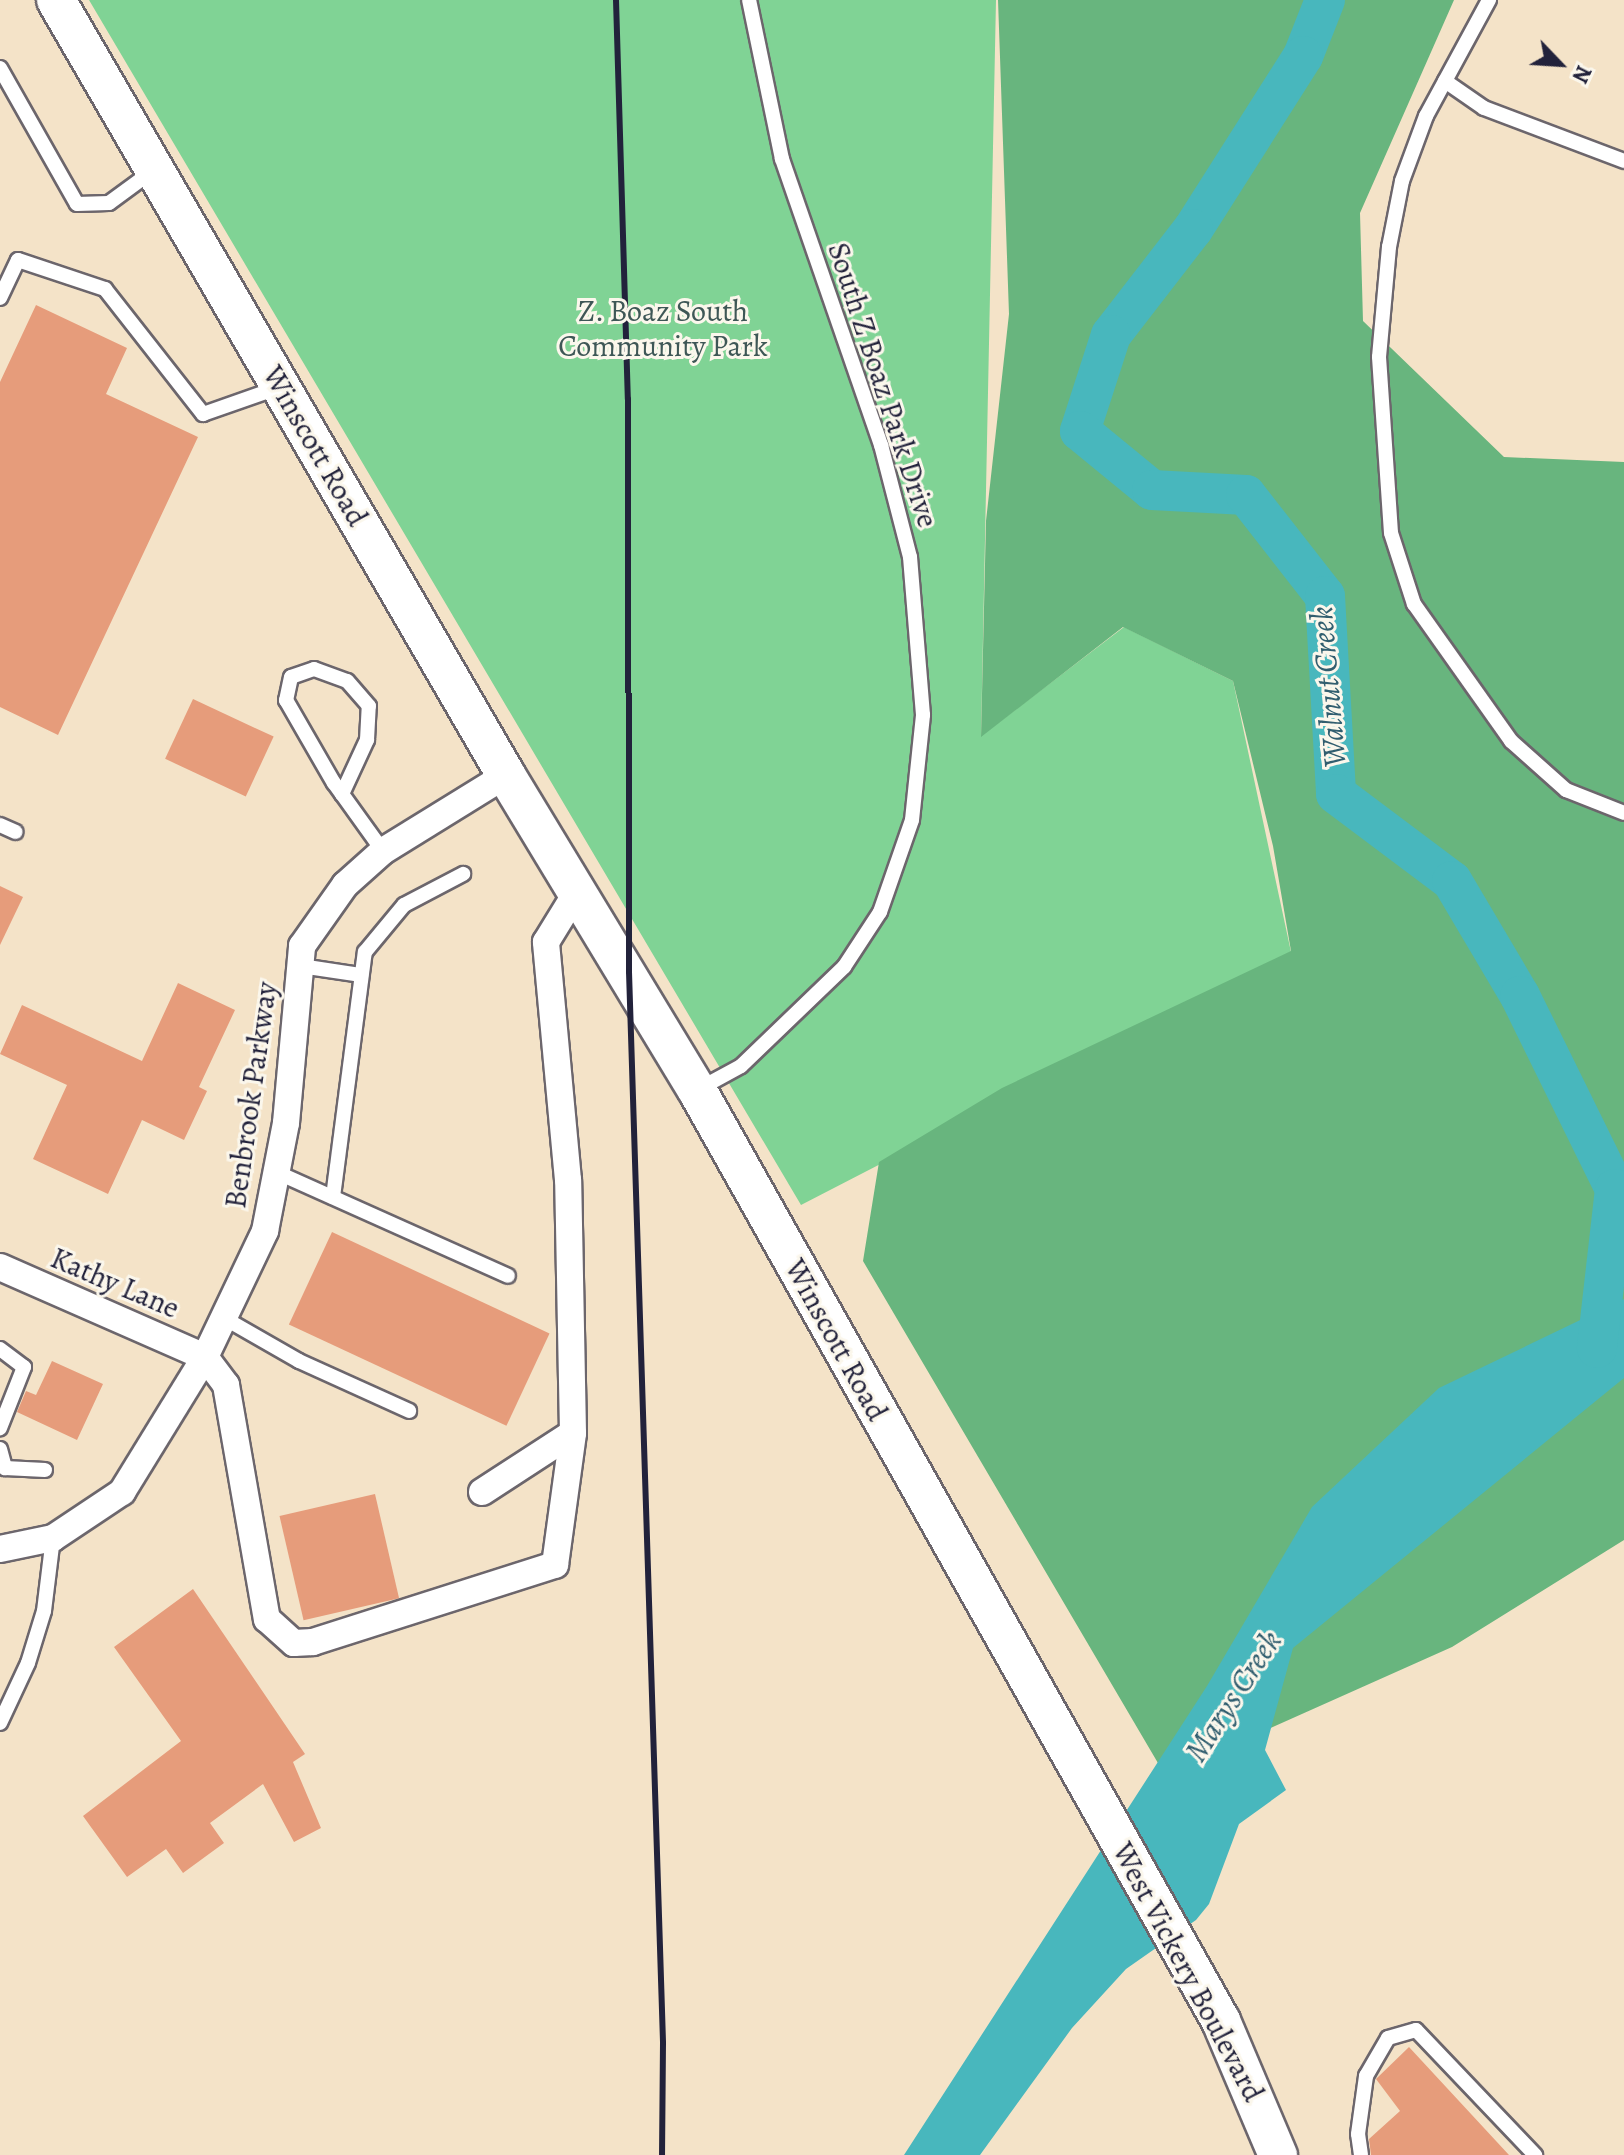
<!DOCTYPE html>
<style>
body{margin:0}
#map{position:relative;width:1624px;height:2155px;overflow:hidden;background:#f4e3c8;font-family:Alegreya,serif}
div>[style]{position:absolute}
.green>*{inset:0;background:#80d395}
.forest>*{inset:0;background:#68b57e}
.water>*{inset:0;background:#48b7bd}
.river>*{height:40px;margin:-20px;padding:0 20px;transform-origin:20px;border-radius:20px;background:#48b7bd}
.building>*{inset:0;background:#e69c7b;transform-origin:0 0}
.roads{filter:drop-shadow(2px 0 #6c666c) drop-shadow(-2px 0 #6c666c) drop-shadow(0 2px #6c666c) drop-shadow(0 -2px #6c666c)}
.service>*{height:14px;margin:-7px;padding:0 7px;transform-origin:7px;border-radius:7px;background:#fff}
.minor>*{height:26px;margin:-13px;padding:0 13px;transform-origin:13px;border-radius:13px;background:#fff}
.secondary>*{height:38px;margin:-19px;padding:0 19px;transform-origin:19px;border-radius:19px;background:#fff}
.rail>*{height:6px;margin:-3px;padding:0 3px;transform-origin:3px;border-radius:3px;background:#22223b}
span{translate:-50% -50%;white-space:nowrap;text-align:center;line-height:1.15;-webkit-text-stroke:6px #fbf7ec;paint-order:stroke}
.park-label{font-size:30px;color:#3e5756}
.street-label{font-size:30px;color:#22223b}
.water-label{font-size:32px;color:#315e6f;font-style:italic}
.north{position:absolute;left:1520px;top:24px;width:80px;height:80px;-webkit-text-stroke:6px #fbf7ec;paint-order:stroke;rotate:115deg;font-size:22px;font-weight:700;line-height:32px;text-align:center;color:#22223b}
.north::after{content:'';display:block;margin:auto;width:28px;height:36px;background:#22223b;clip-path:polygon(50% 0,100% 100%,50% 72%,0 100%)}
</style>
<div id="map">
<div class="green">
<i style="clip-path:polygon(89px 0,996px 0,981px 736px,1124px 627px,1233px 681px,1291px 952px,801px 1205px)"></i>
</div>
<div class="forest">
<i style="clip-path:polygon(998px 0,1454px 0,1360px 213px,1363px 321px,1504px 457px,1624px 462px,1624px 1540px,1452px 1647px,1165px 1775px,863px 1261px,879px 1162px,1002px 1088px,1291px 951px,1273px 846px,1233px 681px,1123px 627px,981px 737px,986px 521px,1009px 314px)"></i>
</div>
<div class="water">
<i style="clip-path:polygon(1624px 1299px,1624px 1378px,1293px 1648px,1265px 1750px,1286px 1790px,1239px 1824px,1209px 1904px,1196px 1920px,1126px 1969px,1072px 2028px,980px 2155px,904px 2155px,1207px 1686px,1312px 1507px,1439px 1388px)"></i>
</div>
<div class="river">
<i style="left:1325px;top:0;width:60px;rotate:111.4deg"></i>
<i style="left:1303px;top:56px;width:205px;rotate:122.4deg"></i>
<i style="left:1193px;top:229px;width:134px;rotate:127.7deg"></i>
<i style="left:1111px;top:335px;width:101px;rotate:107.9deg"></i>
<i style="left:1080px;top:431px;width:93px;rotate:39.3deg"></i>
<i style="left:1152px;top:490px;width:94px;rotate:3deg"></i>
<i style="left:1246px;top:495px;width:128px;rotate:52deg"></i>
<i style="left:1325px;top:596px;width:198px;rotate:86.8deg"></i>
<i style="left:1336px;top:794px;width:145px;rotate:36.9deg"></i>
<i style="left:1452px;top:881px;width:134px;rotate:59.4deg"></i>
<i style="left:1520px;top:996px;width:215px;rotate:63.8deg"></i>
<i style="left:1615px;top:1189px;width:160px;rotate:96.5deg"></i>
</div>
<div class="building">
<i style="clip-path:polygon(36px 305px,127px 348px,106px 394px,198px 437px,58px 735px,0 707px,0 382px)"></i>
<i style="left:193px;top:699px;width:89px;height:66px;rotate:25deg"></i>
<i style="clip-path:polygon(0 886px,23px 897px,0 945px)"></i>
<i style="clip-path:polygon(178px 983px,235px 1010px,199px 1087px,207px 1091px,184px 1140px,142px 1120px,108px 1194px,33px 1159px,67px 1085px,0 1054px,22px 1005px,142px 1061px)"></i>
<i style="left:332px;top:1232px;width:240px;height:102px;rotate:25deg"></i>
<i style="clip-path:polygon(52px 1361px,103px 1384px,77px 1440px,17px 1412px,26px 1391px,36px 1395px)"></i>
<i style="left:375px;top:1494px;width:107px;height:98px;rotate:77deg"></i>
<i style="clip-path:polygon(193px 1589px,305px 1754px,293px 1762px,321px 1828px,294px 1842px,263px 1784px,210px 1823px,224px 1843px,183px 1873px,166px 1849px,127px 1877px,83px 1816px,181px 1741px,114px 1647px)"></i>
<i style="clip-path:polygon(1409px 2047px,1509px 2155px,1371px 2155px,1369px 2139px,1400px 2111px,1376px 2079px)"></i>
</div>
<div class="roads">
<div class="service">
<i style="left:1489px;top:0;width:132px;rotate:118.5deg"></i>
<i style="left:1426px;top:116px;width:69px;rotate:110.3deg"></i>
<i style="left:1402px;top:181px;width:67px;rotate:101.1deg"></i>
<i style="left:1389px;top:247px;width:110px;rotate:95.2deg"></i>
<i style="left:1379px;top:357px;width:176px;rotate:86.1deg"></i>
<i style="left:1391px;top:533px;width:75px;rotate:72.1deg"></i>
<i style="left:1414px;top:604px;width:168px;rotate:54.7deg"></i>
<i style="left:1511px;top:741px;width:74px;rotate:41.7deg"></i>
<i style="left:1566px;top:790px;width:62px;rotate:21.6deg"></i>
<i style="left:0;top:68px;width:156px;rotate:60.5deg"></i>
<i style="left:77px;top:204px;width:32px;rotate:-2deg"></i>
<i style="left:109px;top:203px;width:56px;rotate:-36.3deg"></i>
<i style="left:1445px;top:81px;width:47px;rotate:34.7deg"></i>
<i style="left:1484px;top:108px;width:150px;rotate:20.7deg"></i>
<i style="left:0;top:298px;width:42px;rotate:-64.7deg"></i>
<i style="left:18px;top:260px;width:92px;rotate:18.4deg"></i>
<i style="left:105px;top:289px;width:159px;rotate:51.9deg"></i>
<i style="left:203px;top:414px;width:82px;rotate:-19.3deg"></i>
<i style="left:342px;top:794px;width:60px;rotate:-65.2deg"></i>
<i style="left:367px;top:740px;width:34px;rotate:-87deg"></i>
<i style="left:369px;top:706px;width:33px;rotate:-131deg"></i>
<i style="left:347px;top:681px;width:35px;rotate:-160deg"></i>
<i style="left:314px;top:669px;width:24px;rotate:161deg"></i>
<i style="left:291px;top:677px;width:24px;rotate:102deg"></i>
<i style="left:286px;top:700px;width:96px;rotate:60deg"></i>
<i style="left:334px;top:783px;width:14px;rotate:54deg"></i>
<i style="left:342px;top:794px;width:70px;rotate:54.3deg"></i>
<i style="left:0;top:825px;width:17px;rotate:24deg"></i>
<i style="left:301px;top:966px;width:61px;rotate:8.5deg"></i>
<i style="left:697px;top:1090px;width:50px;rotate:-28.6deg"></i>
<i style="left:741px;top:1066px;width:143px;rotate:-43.9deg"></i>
<i style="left:844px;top:967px;width:66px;rotate:-56.8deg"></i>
<i style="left:880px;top:912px;width:97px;rotate:-70.8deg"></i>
<i style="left:912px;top:820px;width:106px;rotate:-84deg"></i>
<i style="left:923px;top:715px;width:159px;rotate:-94.7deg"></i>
<i style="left:910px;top:557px;width:116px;rotate:-104.5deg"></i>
<i style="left:881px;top:445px;width:303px;rotate:-109.1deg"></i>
<i style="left:782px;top:159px;width:162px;rotate:-101.7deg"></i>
<i style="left:276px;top:1172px;width:254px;rotate:24.1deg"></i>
<i style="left:333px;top:1197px;width:247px;rotate:-82.6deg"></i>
<i style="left:365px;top:952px;width:61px;rotate:-50.3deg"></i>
<i style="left:404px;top:905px;width:67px;rotate:-27.7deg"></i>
<i style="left:224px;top:1318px;width:86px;rotate:29.8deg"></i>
<i style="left:299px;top:1361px;width:121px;rotate:24.4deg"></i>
<i style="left:0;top:1349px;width:30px;rotate:37deg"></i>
<i style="left:24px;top:1367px;width:66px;rotate:111.5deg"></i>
<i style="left:0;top:1449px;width:20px;rotate:75deg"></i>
<i style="left:5px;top:1468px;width:40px;rotate:2.9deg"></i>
<i style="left:0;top:1723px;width:66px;rotate:-65deg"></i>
<i style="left:28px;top:1663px;width:54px;rotate:-72.9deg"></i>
<i style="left:44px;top:1611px;width:74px;rotate:-83deg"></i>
<i style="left:1361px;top:2155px;width:21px;rotate:-98deg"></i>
<i style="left:1358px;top:2134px;width:59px;rotate:-82.1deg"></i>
<i style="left:1366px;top:2076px;width:44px;rotate:-59.9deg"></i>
<i style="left:1388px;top:2038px;width:29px;rotate:-16deg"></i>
<i style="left:1416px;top:2030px;width:173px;rotate:46.4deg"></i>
</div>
<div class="minor">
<i style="left:0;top:1267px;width:224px;rotate:23.7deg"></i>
<i style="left:205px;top:1357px;width:35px;rotate:53deg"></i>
<i style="left:226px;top:1385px;width:238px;rotate:80.1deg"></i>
<i style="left:267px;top:1619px;width:36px;rotate:42deg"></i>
<i style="left:294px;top:1643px;width:19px;rotate:-3deg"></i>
<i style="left:313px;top:1642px;width:254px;rotate:-17.7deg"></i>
<i style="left:555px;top:1565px;width:133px;rotate:-82.2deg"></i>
<i style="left:482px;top:1492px;width:108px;rotate:-33deg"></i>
<i style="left:573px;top:1433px;width:253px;rotate:-91.1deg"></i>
<i style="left:568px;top:1180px;width:239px;rotate:-95.3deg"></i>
<i style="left:546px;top:942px;width:61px;rotate:-58.4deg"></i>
<i style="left:0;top:1549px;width:54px;rotate:-11.7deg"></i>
<i style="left:53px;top:1538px;width:83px;rotate:-33.7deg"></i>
<i style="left:122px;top:1492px;width:158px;rotate:-58.4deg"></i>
<i style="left:205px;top:1357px;width:140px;rotate:-64.5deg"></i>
<i style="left:265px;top:1231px;width:110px;rotate:-79deg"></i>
<i style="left:286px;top:1123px;width:178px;rotate:-84.8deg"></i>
<i style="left:302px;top:946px;width:75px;rotate:-54.8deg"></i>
<i style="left:345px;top:885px;width:51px;rotate:-41.8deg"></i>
<i style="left:383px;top:851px;width:145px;rotate:-31.7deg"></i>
</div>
<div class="secondary">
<i style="left:56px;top:0;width:896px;rotate:59.86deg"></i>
<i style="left:506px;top:775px;width:368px;rotate:58.8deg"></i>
<i style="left:697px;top:1090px;width:1068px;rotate:60.63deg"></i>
<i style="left:1221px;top:2021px;width:146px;rotate:67deg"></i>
</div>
</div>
<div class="rail">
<i style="left:616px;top:0;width:399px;rotate:88.3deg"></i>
<i style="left:628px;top:399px;width:573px;rotate:89.9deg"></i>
<i style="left:629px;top:972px;width:1072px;rotate:88.18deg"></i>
<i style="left:663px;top:2043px;width:112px;rotate:90.5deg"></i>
</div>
<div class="park-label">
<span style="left:663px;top:328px">Z. Boaz South<br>Community Park</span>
</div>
<div class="street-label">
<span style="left:883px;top:385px;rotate:72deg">South Z Boaz Park Drive</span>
<span style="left:315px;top:446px;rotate:60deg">Winscott Road</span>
<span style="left:251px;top:1095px;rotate:-82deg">Benbrook Parkway</span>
<span style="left:115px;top:1283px;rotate:23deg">Kathy Lane</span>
<span style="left:836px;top:1340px;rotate:61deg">Winscott Road</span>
<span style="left:1188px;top:1972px;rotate:62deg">West Vickery Boulevard</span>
</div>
<div class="water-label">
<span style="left:1328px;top:687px;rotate:-95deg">Walnut Creek</span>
<span style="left:1233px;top:1696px;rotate:-57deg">Marys Creek</span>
</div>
<div class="north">N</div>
</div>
